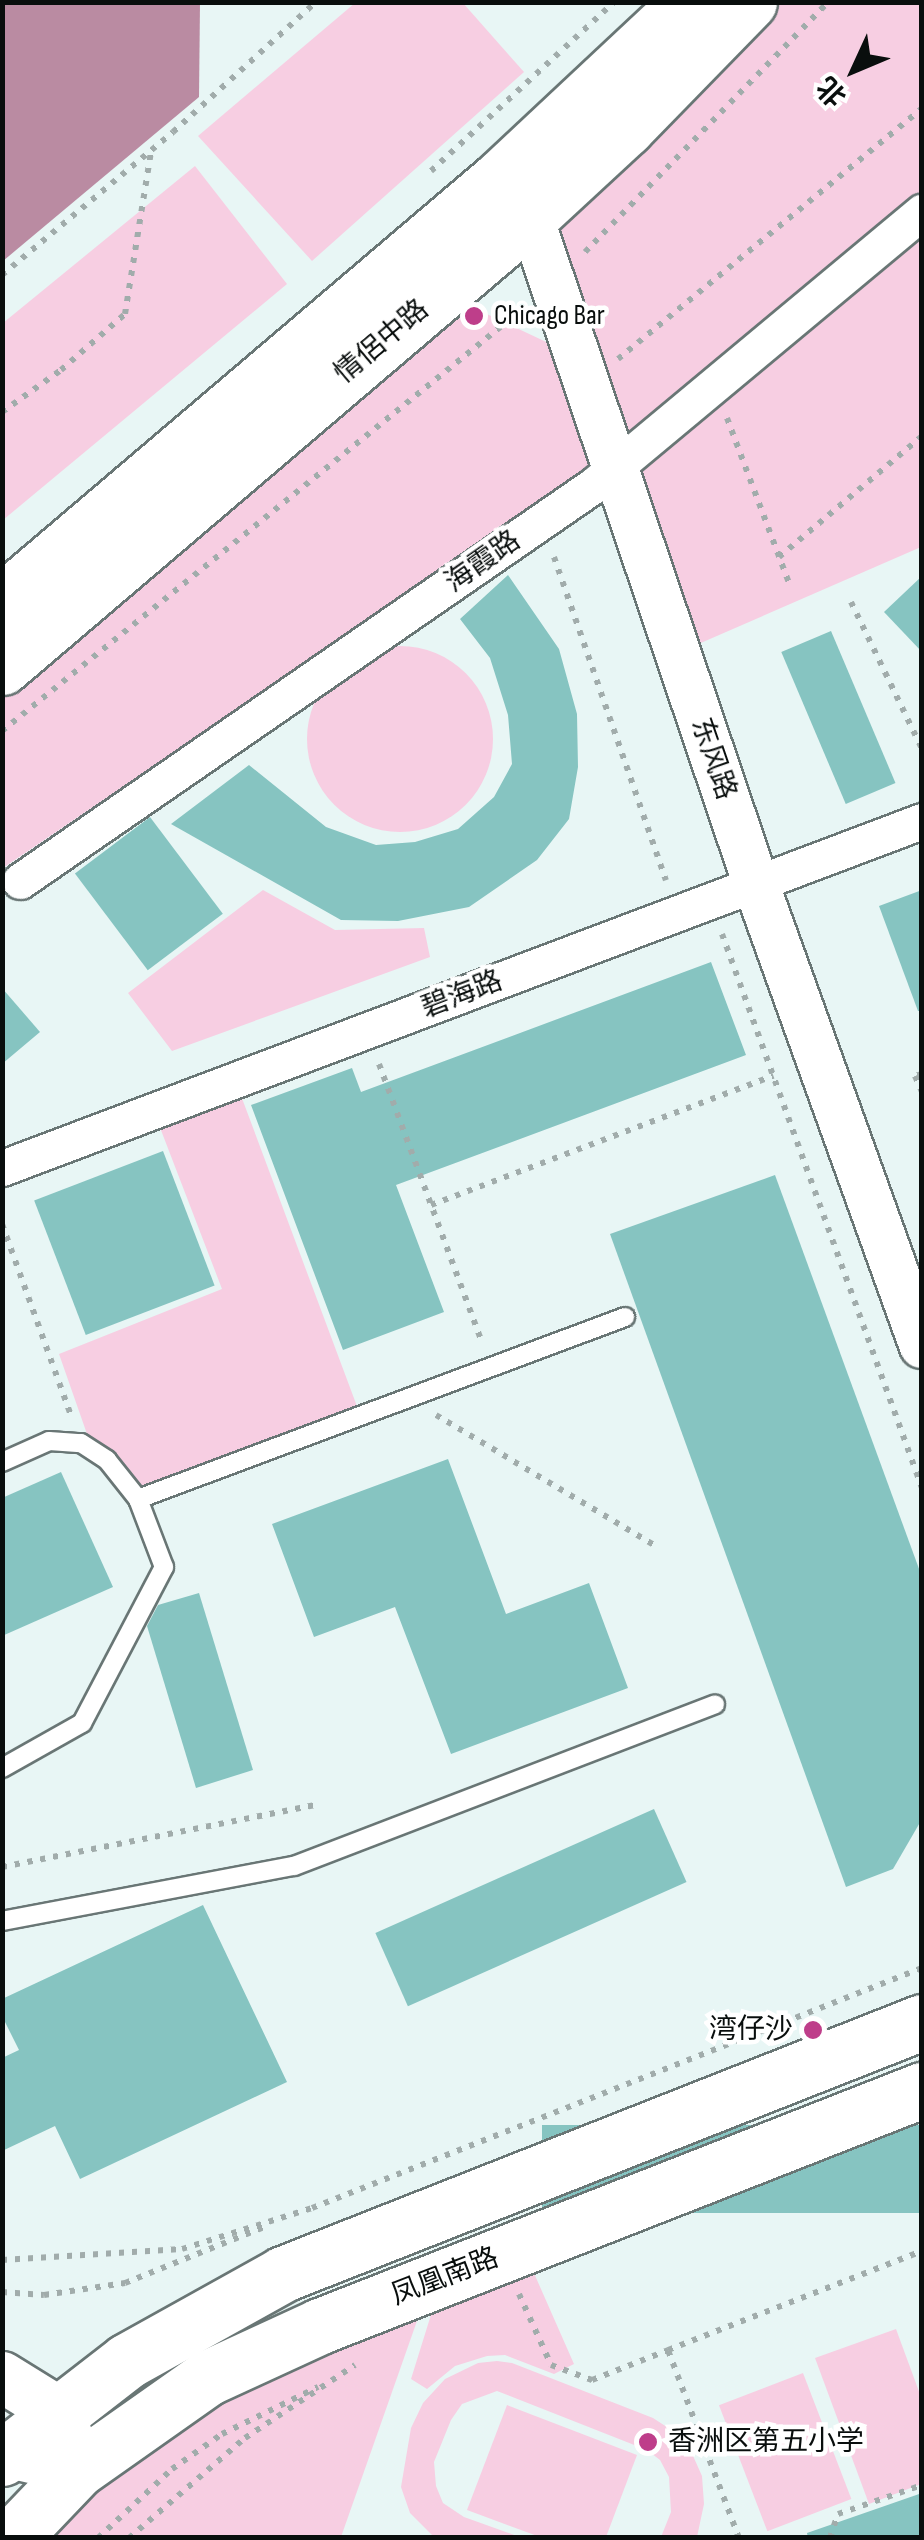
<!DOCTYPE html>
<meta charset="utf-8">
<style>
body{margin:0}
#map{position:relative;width:924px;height:2540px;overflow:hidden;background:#e8f6f5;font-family:"Sofia Sans Condensed","Noto Sans SC",sans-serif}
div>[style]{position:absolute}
.green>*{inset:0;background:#f7cee2;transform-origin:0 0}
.round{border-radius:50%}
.water>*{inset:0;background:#ba8ba2}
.building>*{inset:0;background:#86c4c1;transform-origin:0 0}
.path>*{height:6px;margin-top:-3px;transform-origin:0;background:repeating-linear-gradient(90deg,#a1acab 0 5px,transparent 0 13px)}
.roads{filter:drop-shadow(2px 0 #697675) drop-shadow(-2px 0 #697675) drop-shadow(0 2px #697675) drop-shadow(0 -2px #697675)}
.service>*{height:18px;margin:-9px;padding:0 9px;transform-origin:9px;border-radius:9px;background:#fff}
.minor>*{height:35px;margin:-17.5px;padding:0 17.5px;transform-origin:17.5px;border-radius:17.5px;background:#fff}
.tertiary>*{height:45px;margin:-22.5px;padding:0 22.5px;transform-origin:22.5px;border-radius:22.5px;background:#fff}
.secondary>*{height:50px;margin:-25px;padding:0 25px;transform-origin:25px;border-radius:25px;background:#fff}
.primary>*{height:55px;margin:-27.5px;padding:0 27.5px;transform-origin:27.5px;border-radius:27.5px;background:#fff}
.trunk>*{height:55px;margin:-27.5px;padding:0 27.5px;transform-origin:27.5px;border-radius:27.5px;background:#fff}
.dots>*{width:28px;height:28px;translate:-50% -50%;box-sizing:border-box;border:5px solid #fff;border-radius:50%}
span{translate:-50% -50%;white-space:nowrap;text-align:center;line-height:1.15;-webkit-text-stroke:9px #fff;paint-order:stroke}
.poi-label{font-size:28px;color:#090e0d}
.left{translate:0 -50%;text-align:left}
.right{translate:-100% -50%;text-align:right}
.street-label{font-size:28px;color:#090e0d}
.frame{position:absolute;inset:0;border:5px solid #090e0d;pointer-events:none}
.north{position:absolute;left:804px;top:20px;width:100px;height:100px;-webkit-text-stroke:8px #fff;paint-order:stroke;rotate:226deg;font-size:28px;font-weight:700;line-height:40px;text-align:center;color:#090e0d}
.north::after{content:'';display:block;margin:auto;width:35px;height:45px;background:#090e0d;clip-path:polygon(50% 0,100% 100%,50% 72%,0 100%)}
</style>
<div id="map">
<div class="green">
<i style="clip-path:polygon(355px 3px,463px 3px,524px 72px,312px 261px,198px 136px)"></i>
<i style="clip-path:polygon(746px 3px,921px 3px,921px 208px,616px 464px,533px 217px)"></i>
<i style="clip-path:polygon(195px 166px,287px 284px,3px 520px,3px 323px)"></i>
<i style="clip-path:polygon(921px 214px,921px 547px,680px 652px,617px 469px)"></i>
<i style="clip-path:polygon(453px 298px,559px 348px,597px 464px,3px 868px,3px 668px)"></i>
<i class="round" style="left:307px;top:646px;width:186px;height:186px"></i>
<i style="clip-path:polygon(263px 890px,335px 930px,424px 928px,430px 957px,172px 1051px,128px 993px)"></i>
<i style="clip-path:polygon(240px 1093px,358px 1409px,140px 1490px,87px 1434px,59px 1354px,222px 1289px,159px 1125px)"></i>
<i style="clip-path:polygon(526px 2255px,574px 2364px,554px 2374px,505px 2355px,487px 2356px,455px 2366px,427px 2389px,411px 2379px,439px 2289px)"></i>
<i style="clip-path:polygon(430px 2284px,341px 2537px,13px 2538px,78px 2469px)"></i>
<i style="clip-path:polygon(896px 2329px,921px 2397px,921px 2484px,869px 2504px,815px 2358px)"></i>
<i style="clip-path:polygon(497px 2361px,512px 2363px,653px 2418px,673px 2431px,690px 2449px,702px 2476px,704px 2504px,697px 2537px,661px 2537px,671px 2512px,669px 2477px,660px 2460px,647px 2450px,497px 2391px,462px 2404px,451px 2420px,434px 2462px,436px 2486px,443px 2503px,464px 2517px,520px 2537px,434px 2537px,410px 2513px,401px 2487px,411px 2428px,423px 2403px,445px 2379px,478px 2363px)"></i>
<i style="left:803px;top:2373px;width:135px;height:90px;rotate:69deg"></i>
<i style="clip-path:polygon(507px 2405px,637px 2455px,606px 2537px,540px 2537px,467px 2510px)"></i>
</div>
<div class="water">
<i style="clip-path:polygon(3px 2px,200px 3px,199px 97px,3px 261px)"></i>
</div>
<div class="building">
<i style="clip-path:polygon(508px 575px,559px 649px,577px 714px,578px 767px,569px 819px,537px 860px,469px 907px,398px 921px,341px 920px,171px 824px,249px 765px,326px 827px,376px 845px,415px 842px,458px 829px,494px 797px,512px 764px,508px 715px,490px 658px,460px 619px)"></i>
<i style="clip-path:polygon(922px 576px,922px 652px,884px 612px)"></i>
<i style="left:831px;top:631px;width:165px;height:54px;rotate:67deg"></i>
<i style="left:150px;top:817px;width:121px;height:94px;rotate:53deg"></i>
<i style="clip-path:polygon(922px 890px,922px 1011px,918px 1011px,879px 906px)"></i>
<i style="clip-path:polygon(711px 962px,746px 1055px,396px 1185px,444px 1312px,343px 1350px,251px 1105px,352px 1068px,361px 1092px)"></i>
<i style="clip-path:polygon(2px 988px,40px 1032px,2px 1064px)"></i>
<i style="left:163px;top:1151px;width:144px;height:138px;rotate:69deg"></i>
<i style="clip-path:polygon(775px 1175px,922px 1577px,922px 1819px,893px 1869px,846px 1887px,610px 1234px)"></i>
<i style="clip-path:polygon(448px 1459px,506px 1614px,589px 1583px,628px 1688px,451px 1754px,395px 1607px,314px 1637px,272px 1524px)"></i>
<i style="clip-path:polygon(61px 1472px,113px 1587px,2px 1636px,2px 1498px)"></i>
<i style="clip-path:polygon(199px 1593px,253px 1770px,196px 1788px,147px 1626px,158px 1605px)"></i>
<i style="left:654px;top:1809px;width:80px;height:305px;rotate:66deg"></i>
<i style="clip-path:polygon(203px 1905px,287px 2082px,80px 2179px,55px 2126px,2px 2151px,2px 2058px,19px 2050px,2px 2016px,2px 1999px)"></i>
<i style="left:922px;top:2125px;width:88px;height:380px;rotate:90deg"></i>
<i style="clip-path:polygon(922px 2493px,922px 2538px,808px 2538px,807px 2533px)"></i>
</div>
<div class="path">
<i style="left:431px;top:171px;width:249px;rotate:-42.7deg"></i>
<i style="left:585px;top:252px;width:349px;rotate:-45.8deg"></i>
<i style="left:2px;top:275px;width:223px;rotate:-39.9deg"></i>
<i style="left:173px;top:132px;width:193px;rotate:-42.3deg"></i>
<i style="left:618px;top:359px;width:394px;rotate:-39.5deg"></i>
<i style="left:2px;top:412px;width:72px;rotate:-35.4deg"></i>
<i style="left:61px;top:370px;width:85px;rotate:-41.2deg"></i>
<i style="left:125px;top:314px;width:165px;rotate:-80.9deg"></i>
<i style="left:727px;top:418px;width:179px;rotate:69.4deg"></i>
<i style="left:554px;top:557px;width:342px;rotate:70.9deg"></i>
<i style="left:779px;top:557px;width:187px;rotate:-40.2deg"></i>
<i style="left:851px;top:602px;width:163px;rotate:64.2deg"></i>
<i style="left:2px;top:731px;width:667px;rotate:-39.04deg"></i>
<i style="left:722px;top:934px;width:589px;rotate:70.15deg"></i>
<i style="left:379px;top:1064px;width:297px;rotate:69.7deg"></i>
<i style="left:922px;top:1074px;width:7px;rotate:164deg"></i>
<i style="left:915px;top:1076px;width:17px;rotate:66deg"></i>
<i style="left:431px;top:1205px;width:366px;rotate:-20.7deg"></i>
<i style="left:2px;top:1224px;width:206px;rotate:70.2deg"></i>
<i style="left:436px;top:1415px;width:254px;rotate:30.8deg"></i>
<i style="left:2px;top:1867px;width:323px;rotate:-11.2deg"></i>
<i style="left:2px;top:2260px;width:180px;rotate:-3.5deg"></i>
<i style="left:182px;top:2249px;width:136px;rotate:-17.5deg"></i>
<i style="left:312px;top:2208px;width:656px;rotate:-21.48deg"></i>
<i style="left:2px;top:2292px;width:42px;rotate:4.1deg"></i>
<i style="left:44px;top:2295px;width:82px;rotate:-8.4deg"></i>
<i style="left:125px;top:2283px;width:150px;rotate:-21.9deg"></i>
<i style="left:519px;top:2294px;width:78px;rotate:65.7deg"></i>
<i style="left:551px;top:2365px;width:44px;rotate:20.1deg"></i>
<i style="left:592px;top:2380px;width:82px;rotate:-21.5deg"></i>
<i style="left:98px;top:2538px;width:101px;rotate:-43deg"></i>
<i style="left:172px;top:2469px;width:61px;rotate:-35deg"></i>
<i style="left:222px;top:2434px;width:107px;rotate:-26.1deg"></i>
<i style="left:129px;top:2538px;width:153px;rotate:-40.8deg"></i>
<i style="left:245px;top:2438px;width:132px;rotate:-33.6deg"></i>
<i style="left:709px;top:2538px;width:7px"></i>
<i style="left:739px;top:2538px;width:201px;rotate:-110.7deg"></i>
<i style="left:668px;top:2350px;width:273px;rotate:-21.3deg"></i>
<i style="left:830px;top:2538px;width:25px;rotate:-72deg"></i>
<i style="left:838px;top:2514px;width:89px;rotate:-19deg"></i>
</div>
<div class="roads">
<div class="service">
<i style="left:2px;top:1462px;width:51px;rotate:-24.1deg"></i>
<i style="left:49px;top:1441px;width:32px;rotate:4deg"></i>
<i style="left:81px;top:1443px;width:31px;rotate:33deg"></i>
<i style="left:107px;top:1460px;width:50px;rotate:51.5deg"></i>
<i style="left:138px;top:1499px;width:73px;rotate:69.1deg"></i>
<i style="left:164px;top:1567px;width:176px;rotate:117.7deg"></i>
<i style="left:82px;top:1723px;width:92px;rotate:150.6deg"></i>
<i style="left:138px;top:1499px;width:520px;rotate:-20.49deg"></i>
<i style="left:2px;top:1921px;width:297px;rotate:-10.7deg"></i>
<i style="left:294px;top:1866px;width:451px;rotate:-21deg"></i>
</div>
<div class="minor">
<i style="left:20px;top:881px;width:697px;rotate:-34.6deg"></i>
<i style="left:594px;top:485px;width:427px;rotate:-39.8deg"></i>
<i style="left:2px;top:1168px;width:983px;rotate:-20.67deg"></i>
</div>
<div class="tertiary">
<i style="left:512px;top:194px;width:29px;rotate:52deg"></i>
<i style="left:530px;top:217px;width:705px;rotate:71.31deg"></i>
<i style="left:756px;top:885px;width:489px;rotate:70.2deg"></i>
</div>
<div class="secondary">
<i style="left:2px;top:2377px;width:68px;rotate:31.8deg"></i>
<i style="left:60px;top:2413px;width:59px;rotate:72.2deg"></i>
<i style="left:78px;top:2469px;width:78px;rotate:-166.7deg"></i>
</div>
<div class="primary">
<i style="left:2px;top:2458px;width:158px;rotate:-37.8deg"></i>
<i style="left:127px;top:2361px;width:179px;rotate:-29.1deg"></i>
<i style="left:283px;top:2274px;width:687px;rotate:-21.52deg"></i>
<i style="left:12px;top:2538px;width:95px;rotate:-46.3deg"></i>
<i style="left:78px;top:2469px;width:158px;rotate:-35.2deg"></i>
<i style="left:207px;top:2378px;width:124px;rotate:-24.7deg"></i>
<i style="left:320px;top:2326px;width:647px;rotate:-21.41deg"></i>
</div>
<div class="trunk">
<i style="left:2px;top:602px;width:653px;rotate:-40.4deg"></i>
<i style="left:499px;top:179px;width:259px;rotate:-43.1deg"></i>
<i style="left:2px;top:667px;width:694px;rotate:-40.44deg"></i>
<i style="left:530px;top:217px;width:131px;rotate:-42.8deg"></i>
<i style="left:626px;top:128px;width:176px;rotate:-45.7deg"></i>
</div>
</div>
<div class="dots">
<i style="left:474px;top:316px;background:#be3e8a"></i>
<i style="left:813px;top:2030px;background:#be3e8a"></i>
<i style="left:648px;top:2442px;background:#be3e8a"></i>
</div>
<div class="poi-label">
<span class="left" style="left:494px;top:316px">Chicago Bar</span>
<span class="right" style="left:793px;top:2030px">湾仔沙</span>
<span class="left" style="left:668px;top:2442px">香洲区第五小学</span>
</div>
<div class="street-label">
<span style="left:382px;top:342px;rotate:-40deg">情侶中路</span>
<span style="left:483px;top:562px;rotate:-35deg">海霞路</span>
<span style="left:713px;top:759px;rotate:71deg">东风路</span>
<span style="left:462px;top:995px;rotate:-21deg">碧海路</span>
<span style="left:445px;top:2277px;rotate:-21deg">凤凰南路</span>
</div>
<div class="frame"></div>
<div class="north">北</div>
</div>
